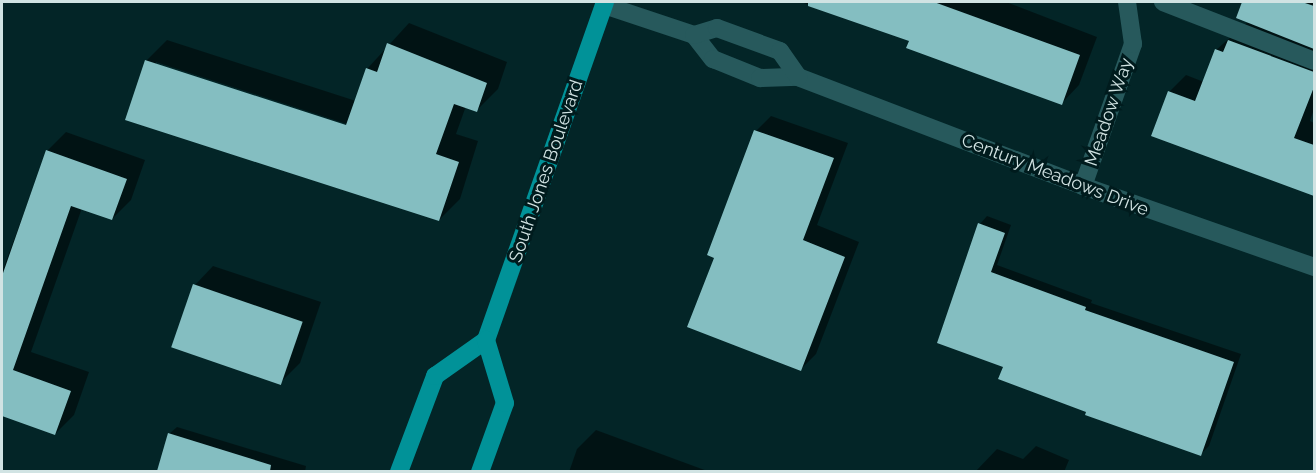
<!DOCTYPE html>
<style>
body{margin:0}
#map{position:relative;width:1316px;height:473px;overflow:hidden;background:#032527;font-family:Raleway,sans-serif}
div>[style]{position:absolute}
.shadow>*{inset:0;background:#0007}
.building>*{inset:0;background:#84bec1;transform-origin:0 0}
.street>*{height:18px;margin:-9px;padding:0 9px;transform-origin:9px;border-radius:9px;background:#27595c}
.primary>*{height:18px;margin:-9px;padding:0 9px;transform-origin:9px;border-radius:9px;background:#019298}
span{translate:-50% -50%;white-space:nowrap;text-align:center;line-height:1.15;-webkit-text-stroke:6px #001b1d;paint-order:stroke}
.street-label{font-size:18px;color:#d1e3e3}
.frame{position:absolute;inset:0;border:3px solid #d1e3e3;pointer-events:none}
</style>
<div id="map">
<div class="shadow">
<i style="clip-path:polygon(801px 2px,1006px 2px,1097px 37px,1079px 85px,1062px 103px,910px 40px)"></i>
<i style="clip-path:polygon(1244px 2px,1314px 2px,1314px 109px,1310px 121px,1314px 123px,1314px 194px,1153px 135px,1169px 92px,1186px 75px,1204px 82px,1216px 50px,1248px 22px,1238px 18px)"></i>
<i style="clip-path:polygon(evenodd,409px 23px,507px 62px,498px 89px,477px 110px,466px 106px,456px 134px,478px 141px,460px 199px,439px 220px,146px 61px,167px 40px,356px 101px,367px 69px,409px 23px,156px 62px,353px 126px,352px 129px,156px 66px,156px 62px)"></i>
<i style="clip-path:polygon(771px 116px,848px 143px,817px 225px,859px 242px,816px 354px,801px 369px,716px 257px,756px 131px)"></i>
<i style="clip-path:polygon(66px 132px,145px 160px,131px 200px,112px 219px,82px 208px,31px 352px,89px 372px,74px 415px,55px 434px,2px 415px,2px 272px,47px 151px)"></i>
<i style="clip-path:polygon(987px 216px,1011px 225px,997px 265px,1092px 300px,1091px 303px,1241px 354px,1209px 446px,1201px 454px,1088px 411px,1005px 366px,980px 224px)"></i>
<i style="clip-path:polygon(213px 266px,321px 302px,300px 363px,281px 382px,195px 285px)"></i>
<i style="clip-path:polygon(177px 427px,306px 466px,305px 472px,158px 472px,169px 434px)"></i>
<i style="clip-path:polygon(596px 430px,710px 472px,569px 472px,577px 449px)"></i>
<i style="clip-path:polygon(1036px 446px,1069px 460px,1064px 472px,975px 472px,997px 449px,1023px 459px)"></i>
</div>
<div class="building">
<i style="clip-path:polygon(808px 2px,934px 2px,1080px 55px,1062px 105px,906px 48px,909px 41px,808px 6px)"></i>
<i style="clip-path:polygon(1242px 2px,1302px 2px,1314px 6px,1314px 49px,1236px 18px)"></i>
<i style="clip-path:polygon(1228px 40px,1314px 72px,1314px 87px,1294px 138px,1314px 145px,1314px 196px,1151px 136px,1168px 91px,1195px 101px,1215px 49px,1223px 52px)"></i>
<i style="clip-path:polygon(387px 43px,487px 83px,477px 112px,454px 104px,436px 154px,459px 162px,439px 221px,125px 120px,145px 60px,346px 125px,366px 68px,377px 72px)"></i>
<i style="clip-path:polygon(754px 130px,834px 158px,803px 240px,845px 257px,801px 371px,687px 327px,714px 258px,707px 255px)"></i>
<i style="clip-path:polygon(46px 150px,127px 179px,112px 220px,71px 206px,13px 370px,71px 391px,55px 435px,2px 416px,2px 276px)"></i>
<i style="clip-path:polygon(978px 223px,1005px 233px,991px 272px,1086px 307px,1085px 310px,1234px 362px,1201px 456px,1085px 415px,1086px 412px,998px 379px,1003px 367px,937px 343px)"></i>
<i style="left:193px;top:284px;width:116px;height:67px;rotate:19deg"></i>
<i style="clip-path:polygon(168px 433px,271px 465px,270px 471px,157px 471px)"></i>
</div>
<div class="street">
<i style="left:1163px;top:2px;width:162px;rotate:21.3deg"></i>
<i style="left:604px;top:5px;width:95px;rotate:18.4deg"></i>
<i style="left:694px;top:35px;width:31px;rotate:52deg"></i>
<i style="left:713px;top:59px;width:51px;rotate:22deg"></i>
<i style="left:760px;top:78px;width:38px;rotate:-2deg"></i>
<i style="left:798px;top:77px;width:305px;rotate:20.9deg"></i>
<i style="left:1083px;top:186px;width:245px;rotate:19.3deg"></i>
<i style="left:694px;top:35px;width:24px;rotate:-17deg"></i>
<i style="left:717px;top:28px;width:67px;rotate:20.1deg"></i>
<i style="left:780px;top:51px;width:32px;rotate:55deg"></i>
<i style="left:1083px;top:186px;width:151px;rotate:-70.6deg"></i>
<i style="left:1133px;top:44px;width:42px;rotate:-98.1deg"></i>
</div>
<div class="primary">
<i style="left:399px;top:472px;width:103px;rotate:-69.4deg"></i>
<i style="left:435px;top:376px;width:62px;rotate:-35.2deg"></i>
<i style="left:486px;top:340px;width:358px;rotate:-70.6deg"></i>
<i style="left:480px;top:472px;width:73px;rotate:-70.1deg"></i>
<i style="left:505px;top:403px;width:66px;rotate:-106.8deg"></i>
</div>
<div class="street-label">
<span style="left:1109px;top:112px;rotate:-71deg">Meadow Way</span>
<span style="left:546px;top:171px;rotate:-71deg">South Jones Boulevard</span>
<span style="left:1055px;top:175px;rotate:21deg">Century Meadows Drive</span>
</div>
<div class="frame"></div>
</div>
